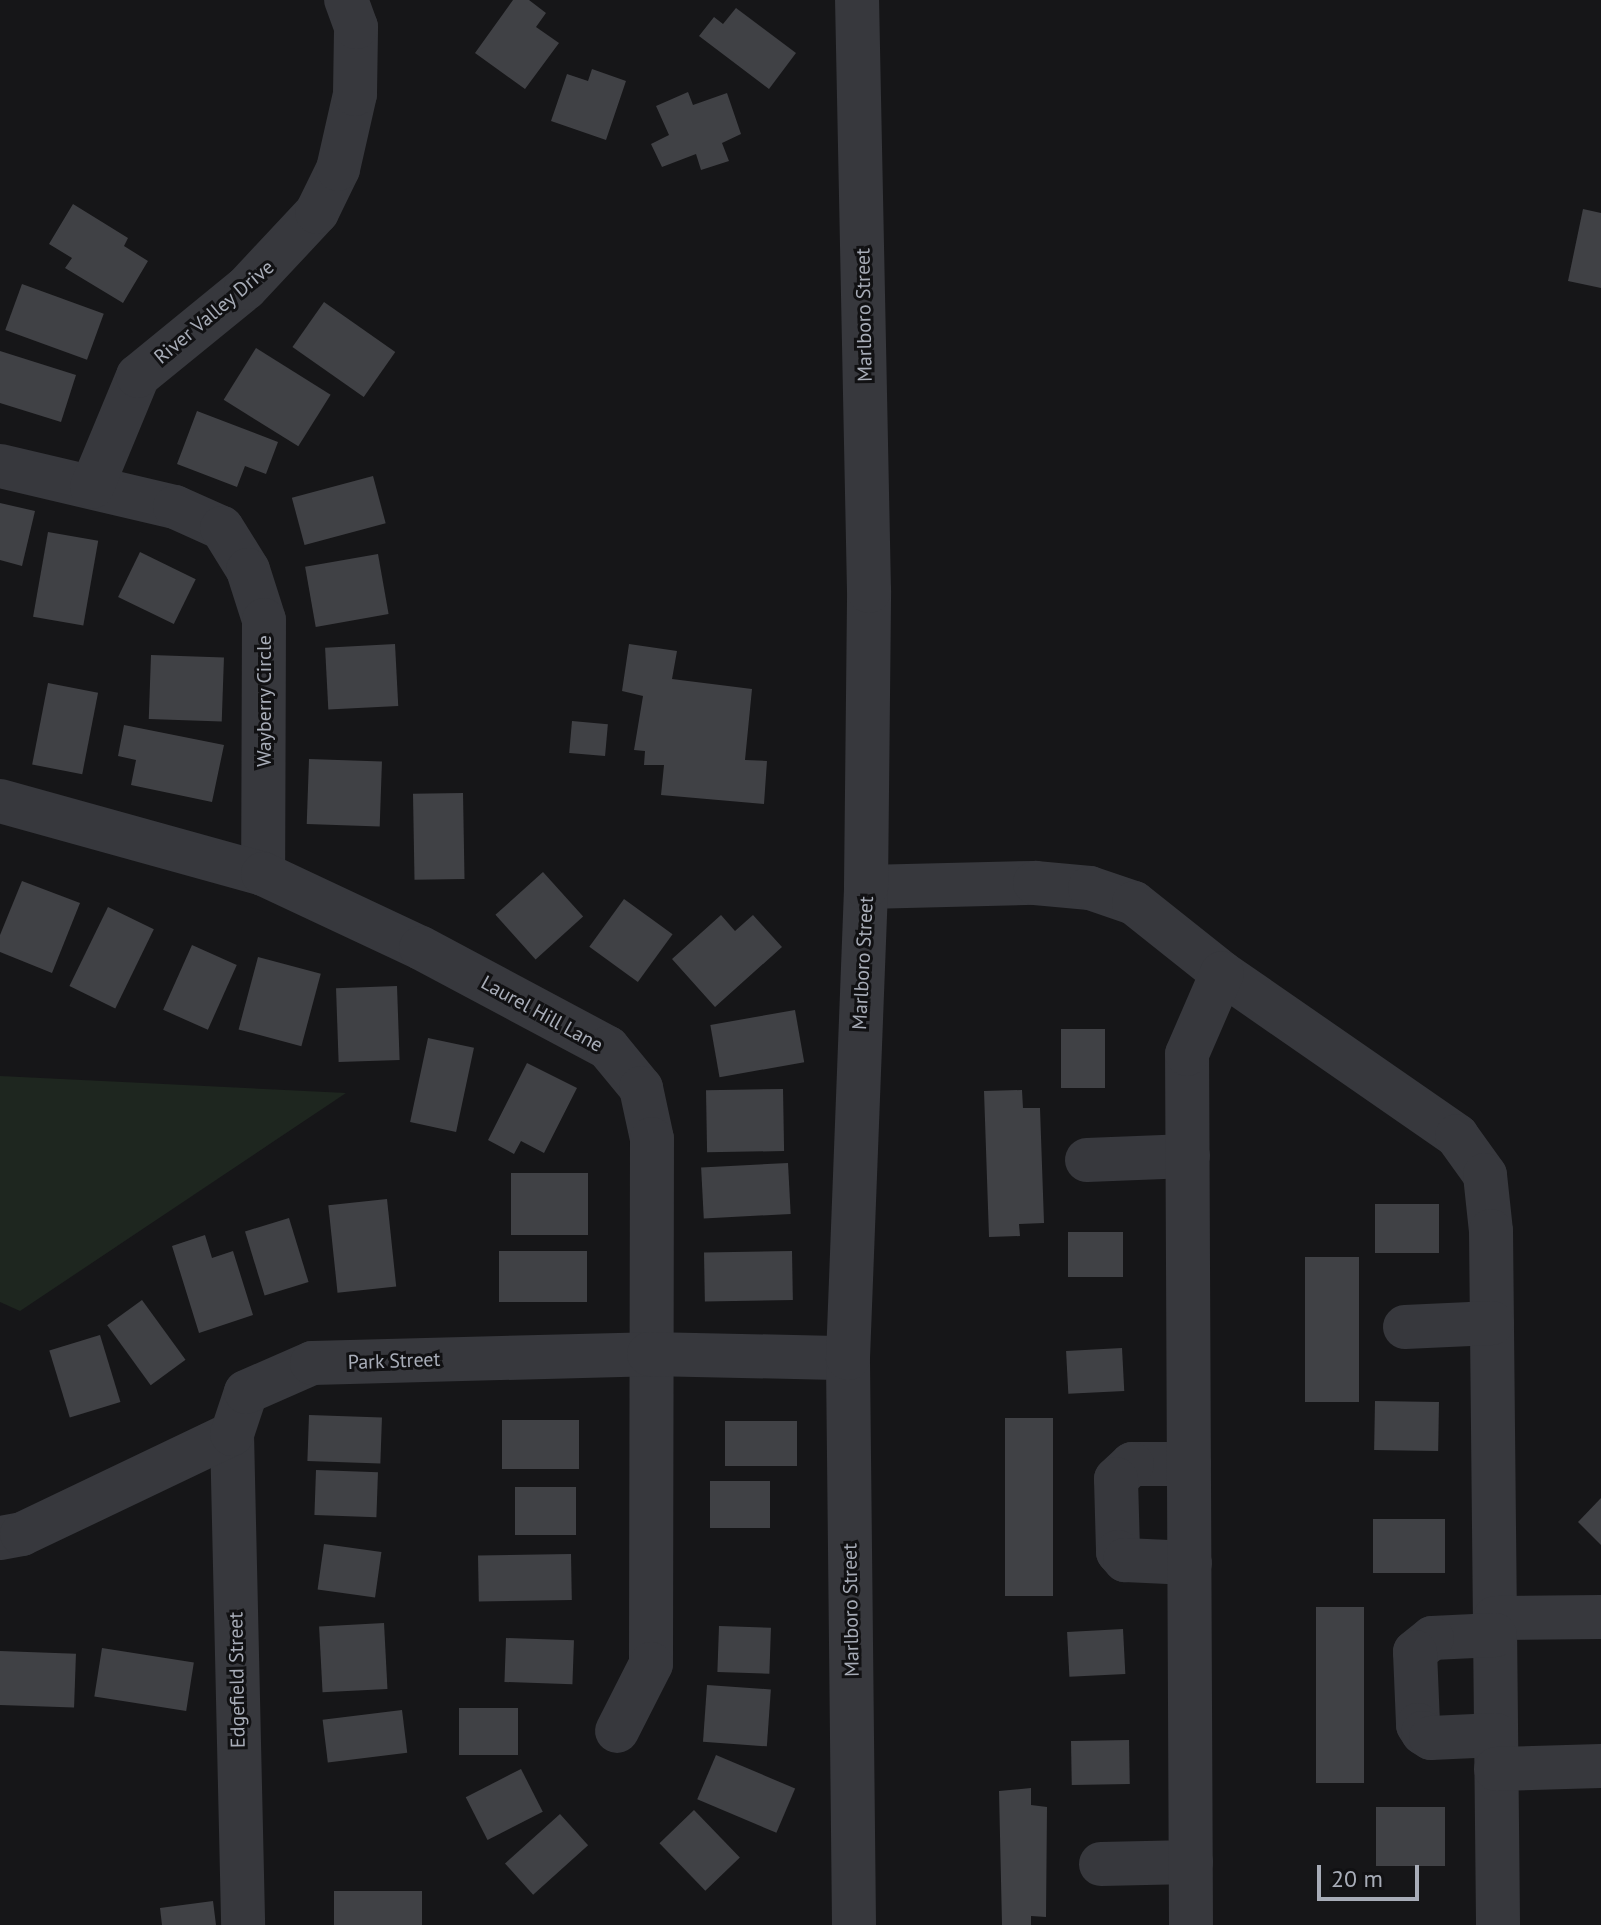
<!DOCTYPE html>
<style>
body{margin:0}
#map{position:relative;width:1601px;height:1925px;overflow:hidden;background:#161618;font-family:"PT Sans",sans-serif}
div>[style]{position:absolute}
.green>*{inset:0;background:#1e261f}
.building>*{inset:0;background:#404145;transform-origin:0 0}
.minor>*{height:44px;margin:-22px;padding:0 22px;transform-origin:22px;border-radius:22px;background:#37383d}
span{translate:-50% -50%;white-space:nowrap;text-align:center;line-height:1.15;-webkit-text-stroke:6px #111113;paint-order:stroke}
.street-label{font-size:20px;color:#a8adb8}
.scale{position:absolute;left:1317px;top:1865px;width:102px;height:36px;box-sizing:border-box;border:4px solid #a8adb8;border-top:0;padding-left:10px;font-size:24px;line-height:28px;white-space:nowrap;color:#a8adb8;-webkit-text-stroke:6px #111113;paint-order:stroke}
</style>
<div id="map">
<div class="green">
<i style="clip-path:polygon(0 1076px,346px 1093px,20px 1311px,0 1302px)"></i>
</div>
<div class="building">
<i style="clip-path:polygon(513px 0,529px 0,546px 13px,536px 27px,559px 43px,525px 89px,475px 53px)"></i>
<i style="clip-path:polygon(736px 8px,796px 53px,769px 89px,699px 36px,714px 17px,723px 24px)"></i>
<i style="clip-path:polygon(592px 69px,626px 81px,606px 140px,551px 121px,567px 74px,588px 81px)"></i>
<i style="clip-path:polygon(688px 92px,693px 105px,727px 93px,741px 134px,722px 143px,729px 161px,701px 170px,696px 154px,662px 167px,651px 144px,669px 135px,656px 106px)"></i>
<i style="clip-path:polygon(73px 204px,128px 238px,124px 246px,148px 261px,123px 303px,65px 268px,72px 258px,49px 244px)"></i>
<i style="clip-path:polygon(1583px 209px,1601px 213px,1601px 288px,1568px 281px)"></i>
<i style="left:22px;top:284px;width:87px;height:49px;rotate:20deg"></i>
<i style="left:324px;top:302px;width:87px;height:55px;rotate:35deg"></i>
<i style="left:256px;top:348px;width:88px;height:61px;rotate:32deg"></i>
<i style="clip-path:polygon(0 351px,76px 375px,61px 422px,0 403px)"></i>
<i style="clip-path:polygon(197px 411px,278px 442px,266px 474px,245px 466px,237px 487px,177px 464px)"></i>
<i style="left:373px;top:476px;width:49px;height:84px;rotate:75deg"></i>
<i style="clip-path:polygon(0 503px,35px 511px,22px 566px,0 560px)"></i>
<i style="left:48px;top:532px;width:51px;height:86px;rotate:10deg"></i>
<i style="left:140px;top:552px;width:62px;height:50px;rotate:26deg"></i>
<i style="left:378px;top:554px;width:61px;height:74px;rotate:80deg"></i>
<i style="left:395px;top:644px;width:62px;height:70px;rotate:87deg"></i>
<i style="clip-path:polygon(629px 644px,677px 651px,672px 679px,752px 689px,745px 760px,767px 761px,764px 804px,661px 795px,664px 765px,644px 765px,645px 751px,634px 750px,643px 696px,622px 691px)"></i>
<i style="left:151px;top:655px;width:73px;height:64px;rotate:2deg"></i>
<i style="left:48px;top:683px;width:51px;height:83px;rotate:11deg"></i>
<i style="left:572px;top:721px;width:36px;height:32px;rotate:5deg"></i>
<i style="clip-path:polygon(124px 725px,224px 745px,212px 802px,131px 785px,136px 760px,118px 756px)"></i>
<i style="left:309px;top:759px;width:73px;height:65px;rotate:2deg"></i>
<i style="left:463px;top:793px;width:86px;height:50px;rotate:89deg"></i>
<i style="left:543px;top:872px;width:60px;height:64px;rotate:48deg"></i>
<i style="clip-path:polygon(22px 881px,80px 903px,52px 973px,0 952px,0 935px)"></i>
<i style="left:624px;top:899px;width:60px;height:59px;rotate:36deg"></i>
<i style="left:108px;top:907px;width:51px;height:88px;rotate:26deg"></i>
<i style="clip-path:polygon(721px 915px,735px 931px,753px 915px,782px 947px,715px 1007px,672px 959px)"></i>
<i style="left:192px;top:945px;width:49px;height:71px;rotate:24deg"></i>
<i style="left:258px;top:957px;width:65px;height:75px;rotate:15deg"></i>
<i style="left:397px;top:986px;width:74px;height:61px;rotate:88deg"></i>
<i style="left:795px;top:1010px;width:53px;height:86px;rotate:80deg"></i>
<i style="left:1061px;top:1029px;width:44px;height:59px"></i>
<i style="left:428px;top:1038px;width:47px;height:86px;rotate:12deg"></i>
<i style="clip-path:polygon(527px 1063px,577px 1088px,544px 1153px,521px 1141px,514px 1154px,488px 1140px)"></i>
<i style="left:783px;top:1089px;width:62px;height:77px;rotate:89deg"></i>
<i style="clip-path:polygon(1022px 1090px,1023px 1108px,1040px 1108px,1044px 1223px,1019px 1224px,1020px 1236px,989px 1237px,984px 1091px)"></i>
<i style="left:788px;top:1163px;width:51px;height:87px;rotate:87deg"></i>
<i style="left:511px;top:1173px;width:77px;height:62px"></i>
<i style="left:387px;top:1199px;width:88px;height:59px;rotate:84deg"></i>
<i style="left:1375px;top:1204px;width:64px;height:49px"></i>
<i style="left:289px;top:1218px;width:67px;height:46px;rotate:73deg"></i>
<i style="left:1068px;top:1232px;width:55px;height:45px"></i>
<i style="clip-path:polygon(205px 1235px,212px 1258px,233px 1251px,253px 1315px,199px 1333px,172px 1246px)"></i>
<i style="left:587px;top:1251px;width:51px;height:88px;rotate:90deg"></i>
<i style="left:792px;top:1251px;width:49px;height:88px;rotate:89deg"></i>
<i style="left:1305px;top:1257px;width:54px;height:145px"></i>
<i style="left:142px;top:1300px;width:74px;height:43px;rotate:54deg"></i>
<i style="left:100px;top:1335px;width:70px;height:53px;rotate:73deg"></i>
<i style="left:1122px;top:1348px;width:43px;height:56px;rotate:87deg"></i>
<i style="left:1375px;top:1401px;width:64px;height:49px;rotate:1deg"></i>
<i style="left:309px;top:1415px;width:73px;height:46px;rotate:2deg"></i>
<i style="left:1005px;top:1418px;width:48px;height:178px"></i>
<i style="left:579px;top:1420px;width:49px;height:77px;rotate:90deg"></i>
<i style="left:725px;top:1421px;width:72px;height:45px"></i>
<i style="left:316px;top:1470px;width:62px;height:45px;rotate:2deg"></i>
<i style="left:710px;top:1481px;width:60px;height:47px"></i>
<i style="left:515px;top:1487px;width:61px;height:48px"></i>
<i style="clip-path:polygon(1601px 1498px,1601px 1545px,1578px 1522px)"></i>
<i style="left:1373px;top:1519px;width:72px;height:54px"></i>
<i style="left:324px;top:1544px;width:58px;height:46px;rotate:8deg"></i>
<i style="left:571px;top:1554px;width:46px;height:93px;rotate:89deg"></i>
<i style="left:1316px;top:1607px;width:48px;height:176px"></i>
<i style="left:384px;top:1623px;width:66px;height:65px;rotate:87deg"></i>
<i style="left:719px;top:1626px;width:52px;height:46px;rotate:2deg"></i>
<i style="left:1123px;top:1629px;width:45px;height:56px;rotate:87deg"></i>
<i style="left:506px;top:1638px;width:68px;height:44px;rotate:2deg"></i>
<i style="left:102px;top:1648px;width:93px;height:49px;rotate:9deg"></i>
<i style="left:0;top:1651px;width:76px;height:54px;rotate:2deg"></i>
<i style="left:707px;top:1685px;width:64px;height:57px;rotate:4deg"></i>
<i style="left:459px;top:1708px;width:59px;height:47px"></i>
<i style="left:402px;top:1710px;width:43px;height:80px;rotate:83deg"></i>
<i style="left:1129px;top:1740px;width:44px;height:58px;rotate:89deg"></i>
<i style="left:716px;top:1755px;width:86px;height:48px;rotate:23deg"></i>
<i style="left:521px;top:1769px;width:48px;height:62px;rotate:63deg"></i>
<i style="clip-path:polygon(1031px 1788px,1031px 1805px,1047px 1807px,1046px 1917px,1031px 1916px,1031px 1925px,1002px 1925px,999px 1791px)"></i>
<i style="left:1445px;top:1807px;width:59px;height:69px;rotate:90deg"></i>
<i style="left:694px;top:1810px;width:66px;height:48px;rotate:46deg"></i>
<i style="left:560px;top:1814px;width:42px;height:74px;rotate:48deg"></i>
<i style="left:422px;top:1891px;width:34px;height:88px;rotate:90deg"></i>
<i style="clip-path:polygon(213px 1901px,216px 1925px,162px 1925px,160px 1908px)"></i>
</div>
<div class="minor">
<i style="left:0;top:466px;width:180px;rotate:13.2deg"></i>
<i style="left:175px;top:507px;width:51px;rotate:24.1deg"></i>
<i style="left:222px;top:528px;width:49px;rotate:58.2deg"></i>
<i style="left:248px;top:570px;width:52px;rotate:72.3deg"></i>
<i style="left:264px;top:620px;width:254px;rotate:90.2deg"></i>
<i style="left:92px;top:487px;width:120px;rotate:-67.5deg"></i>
<i style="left:138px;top:376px;width:139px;rotate:-39.2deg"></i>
<i style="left:246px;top:288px;width:104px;rotate:-46.9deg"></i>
<i style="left:317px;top:212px;width:48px;rotate:-64deg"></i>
<i style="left:338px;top:169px;width:77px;rotate:-77.2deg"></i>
<i style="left:355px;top:94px;width:67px;rotate:-89.1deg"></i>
<i style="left:356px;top:27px;width:29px;rotate:-110deg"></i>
<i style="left:0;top:801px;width:273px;rotate:15.5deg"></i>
<i style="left:263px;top:874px;width:174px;rotate:25.1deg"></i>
<i style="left:421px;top:948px;width:212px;rotate:28.1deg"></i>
<i style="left:608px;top:1048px;width:52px;rotate:50.5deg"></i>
<i style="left:641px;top:1088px;width:52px;rotate:77.8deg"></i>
<i style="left:652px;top:1139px;width:525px;rotate:90.11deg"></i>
<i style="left:651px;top:1664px;width:75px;rotate:116.9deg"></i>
<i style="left:866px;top:887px;width:169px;rotate:-1.4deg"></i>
<i style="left:1035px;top:883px;width:55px;rotate:5.2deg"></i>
<i style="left:1090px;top:888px;width:46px;rotate:18.8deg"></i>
<i style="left:1134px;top:903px;width:112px;rotate:38.5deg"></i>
<i style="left:1222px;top:973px;width:286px;rotate:34.7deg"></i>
<i style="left:1457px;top:1136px;width:48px;rotate:54.3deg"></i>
<i style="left:1485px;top:1175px;width:56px;rotate:83.9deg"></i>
<i style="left:1491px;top:1231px;width:694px;rotate:89.42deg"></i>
<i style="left:1087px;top:1160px;width:101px;rotate:-2.3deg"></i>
<i style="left:1405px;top:1327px;width:87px;rotate:-2.6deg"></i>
<i style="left:232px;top:1434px;width:491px;rotate:88.7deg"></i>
<i style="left:1189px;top:1464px;width:57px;rotate:180deg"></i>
<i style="left:1132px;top:1464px;width:22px;rotate:137deg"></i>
<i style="left:1116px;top:1479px;width:73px;rotate:88.4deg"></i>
<i style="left:1118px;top:1552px;width:11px;rotate:49deg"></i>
<i style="left:1125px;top:1560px;width:65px;rotate:2.6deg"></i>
<i style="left:0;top:1538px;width:22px;rotate:-10deg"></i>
<i style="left:22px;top:1534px;width:233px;rotate:-25.5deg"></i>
<i style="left:232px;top:1434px;width:44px;rotate:-71.6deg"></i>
<i style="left:246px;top:1392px;width:72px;rotate:-23.7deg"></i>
<i style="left:312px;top:1363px;width:337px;rotate:-1.5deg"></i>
<i style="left:649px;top:1354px;width:199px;rotate:1.2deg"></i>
<i style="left:1495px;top:1618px;width:106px;rotate:-0.5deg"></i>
<i style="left:1495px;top:1635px;width:63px;rotate:177.3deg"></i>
<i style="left:1432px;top:1638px;width:22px;rotate:141deg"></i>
<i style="left:1415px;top:1652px;width:73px;rotate:87.6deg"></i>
<i style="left:1418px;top:1725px;width:9px;rotate:58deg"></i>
<i style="left:1423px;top:1733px;width:9px;rotate:32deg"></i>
<i style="left:1431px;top:1738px;width:65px;rotate:-2.6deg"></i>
<i style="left:1496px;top:1769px;width:105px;rotate:-1.6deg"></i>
<i style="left:1101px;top:1864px;width:90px;rotate:-1.3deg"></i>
<i style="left:854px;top:1925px;width:567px;rotate:-90.61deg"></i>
<i style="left:848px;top:1358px;width:471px;rotate:-87.8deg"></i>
<i style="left:866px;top:887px;width:296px;rotate:-89.4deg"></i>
<i style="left:869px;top:591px;width:591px;rotate:-91.16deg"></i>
<i style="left:1191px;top:1925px;width:871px;rotate:-90.26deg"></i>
<i style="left:1187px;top:1054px;width:88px;rotate:-66.6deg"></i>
</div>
<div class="street-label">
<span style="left:214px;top:312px;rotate:-40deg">River Valley Drive</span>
<span style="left:864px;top:315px;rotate:-91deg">Marlboro Street</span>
<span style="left:264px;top:701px;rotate:-90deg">Wayberry Circle</span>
<span style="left:863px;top:963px;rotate:-87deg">Marlboro Street</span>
<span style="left:542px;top:1014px;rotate:29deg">Laurel Hill Lane</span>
<span style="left:394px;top:1361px;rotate:-2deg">Park Street</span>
<span style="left:851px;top:1610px;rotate:-91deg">Marlboro Street</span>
<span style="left:237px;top:1680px;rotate:-91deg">Edgefield Street</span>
</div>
<div class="scale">20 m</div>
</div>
